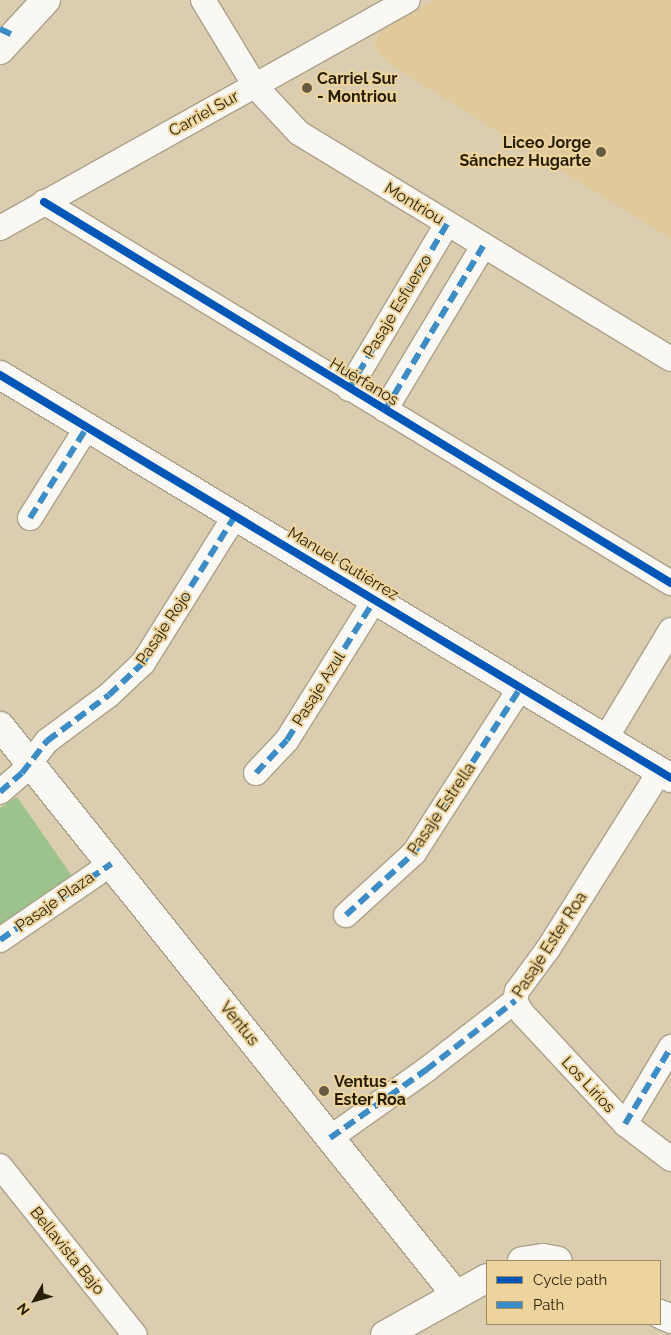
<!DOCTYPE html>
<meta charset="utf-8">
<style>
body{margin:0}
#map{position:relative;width:671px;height:1335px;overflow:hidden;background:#dbcdaf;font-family:Raleway,sans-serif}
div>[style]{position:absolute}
.built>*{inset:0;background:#e0ca9b}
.green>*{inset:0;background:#9cc38b}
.roads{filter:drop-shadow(1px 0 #aca18a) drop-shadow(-1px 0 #aca18a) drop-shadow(0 1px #aca18a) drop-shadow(0 -1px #aca18a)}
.street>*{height:24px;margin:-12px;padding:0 12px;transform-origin:12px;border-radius:12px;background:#faf8f3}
.secondary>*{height:28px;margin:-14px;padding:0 14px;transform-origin:14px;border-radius:14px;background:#faf8f3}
.quiet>*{height:6px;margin-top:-3px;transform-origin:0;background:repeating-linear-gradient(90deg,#3a8dc6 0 12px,transparent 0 18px)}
.cycleway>*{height:8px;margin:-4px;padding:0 4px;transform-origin:4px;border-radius:4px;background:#0057b8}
.dots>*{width:14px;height:14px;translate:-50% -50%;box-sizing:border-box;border:2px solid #edd49d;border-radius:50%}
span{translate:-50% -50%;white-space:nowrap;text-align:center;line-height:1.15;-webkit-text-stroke:4px #edd49d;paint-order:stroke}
.poi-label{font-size:16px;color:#271e08;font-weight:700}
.left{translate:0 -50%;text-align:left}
.right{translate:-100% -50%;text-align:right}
.street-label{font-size:16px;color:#271e08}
.legend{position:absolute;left:486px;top:1260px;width:175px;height:65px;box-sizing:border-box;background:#edd49d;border:1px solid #9e8b61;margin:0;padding:6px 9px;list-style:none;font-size:15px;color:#271e08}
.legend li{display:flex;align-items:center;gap:10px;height:25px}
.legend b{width:25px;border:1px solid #9e8b61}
.north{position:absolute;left:10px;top:1275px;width:50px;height:50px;-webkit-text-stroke:4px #edd49d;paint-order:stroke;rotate:232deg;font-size:14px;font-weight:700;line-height:20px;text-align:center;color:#271e08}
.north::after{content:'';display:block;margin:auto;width:18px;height:22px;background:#271e08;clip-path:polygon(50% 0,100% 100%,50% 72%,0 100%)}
</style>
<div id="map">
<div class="built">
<i style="clip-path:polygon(434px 0,671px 0,671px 239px,389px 64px,374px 47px,380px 32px)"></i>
</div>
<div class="green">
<i style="clip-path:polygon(17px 797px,72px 876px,0 925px,0 808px)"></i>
</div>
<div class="roads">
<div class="street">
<i style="left:203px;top:0;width:100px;rotate:58.8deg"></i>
<i style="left:255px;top:86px;width:64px;rotate:46.9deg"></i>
<i style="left:299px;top:133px;width:435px;rotate:31.3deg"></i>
<i style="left:44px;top:202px;width:734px;rotate:31.29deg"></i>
<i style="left:0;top:228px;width:467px;rotate:-29.2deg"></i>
<i style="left:349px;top:389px;width:192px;rotate:-59.3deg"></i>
<i style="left:385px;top:410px;width:191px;rotate:-59.1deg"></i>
<i style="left:30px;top:518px;width:107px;rotate:-57.9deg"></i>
<i style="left:606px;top:738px;width:126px;rotate:-59deg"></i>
<i style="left:256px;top:773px;width:45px;rotate:-46.8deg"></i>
<i style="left:287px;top:740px;width:166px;rotate:-58deg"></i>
<i style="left:0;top:792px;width:29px;rotate:-41deg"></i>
<i style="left:22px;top:773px;width:41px;rotate:-52deg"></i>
<i style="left:47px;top:741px;width:77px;rotate:-36.6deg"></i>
<i style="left:109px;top:695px;width:47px;rotate:-43.3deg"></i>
<i style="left:143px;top:663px;width:173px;rotate:-58deg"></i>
<i style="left:346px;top:915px;width:92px;rotate:-42.4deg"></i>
<i style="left:414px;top:853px;width:197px;rotate:-57.2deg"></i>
<i style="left:0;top:940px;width:135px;rotate:-34.4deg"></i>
<i style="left:515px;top:1001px;width:14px;rotate:60deg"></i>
<i style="left:522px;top:1013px;width:151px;rotate:47.1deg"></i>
<i style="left:625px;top:1124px;width:58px;rotate:37.3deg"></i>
<i style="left:625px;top:1124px;width:90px;rotate:-59.1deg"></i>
<i style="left:330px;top:1138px;width:118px;rotate:-35.3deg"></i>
<i style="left:426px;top:1070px;width:113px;rotate:-37.8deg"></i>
<i style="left:515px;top:1001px;width:10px;rotate:-79deg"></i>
<i style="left:517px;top:991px;width:52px;rotate:-53.6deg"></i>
<i style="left:548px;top:949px;width:210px;rotate:-57.8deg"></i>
<i style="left:0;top:1166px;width:216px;rotate:51.4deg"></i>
</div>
<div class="secondary">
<i style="left:0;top:50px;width:68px;rotate:-47.4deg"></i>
<i style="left:0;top:375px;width:783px;rotate:30.99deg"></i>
<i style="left:0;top:726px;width:729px;rotate:51.29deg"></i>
<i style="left:522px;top:1261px;width:21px;rotate:-8deg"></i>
<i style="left:543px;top:1258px;width:15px;rotate:11deg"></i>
<i style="left:660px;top:1314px;width:12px;rotate:24deg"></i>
<i style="left:385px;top:1335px;width:117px;rotate:-29.2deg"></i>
</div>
</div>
<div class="quiet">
<i style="left:0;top:29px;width:14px;rotate:25deg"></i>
<i style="left:349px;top:389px;width:192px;rotate:-59.3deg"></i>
<i style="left:385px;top:410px;width:191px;rotate:-59.1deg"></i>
<i style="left:30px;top:518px;width:107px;rotate:-57.9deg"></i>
<i style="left:256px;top:773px;width:45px;rotate:-46.8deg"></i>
<i style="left:287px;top:740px;width:166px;rotate:-58deg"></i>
<i style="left:0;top:792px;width:29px;rotate:-41deg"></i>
<i style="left:22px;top:773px;width:41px;rotate:-52deg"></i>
<i style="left:47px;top:741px;width:77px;rotate:-36.6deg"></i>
<i style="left:109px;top:695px;width:47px;rotate:-43.3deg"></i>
<i style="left:143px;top:663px;width:173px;rotate:-58deg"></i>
<i style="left:346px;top:915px;width:92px;rotate:-42.4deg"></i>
<i style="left:414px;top:853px;width:197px;rotate:-57.2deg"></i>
<i style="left:0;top:940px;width:135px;rotate:-34.4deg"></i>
<i style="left:625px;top:1124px;width:90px;rotate:-59.1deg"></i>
<i style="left:330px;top:1138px;width:118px;rotate:-35.3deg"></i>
<i style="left:426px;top:1070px;width:113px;rotate:-37.8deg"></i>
</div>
<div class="cycleway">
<i style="left:44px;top:202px;width:734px;rotate:31.29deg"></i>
<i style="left:0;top:375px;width:783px;rotate:30.99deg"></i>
</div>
<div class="dots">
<i style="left:307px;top:88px;background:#665b42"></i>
<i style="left:601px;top:152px;background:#665b42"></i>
<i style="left:324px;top:1091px;background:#665b42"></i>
</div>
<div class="poi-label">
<span class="left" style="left:317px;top:88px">Carriel Sur<br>- Montriou</span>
<span class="right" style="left:591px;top:152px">Liceo Jorge<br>Sánchez Hugarte</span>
<span class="left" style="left:334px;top:1091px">Ventus -<br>Ester Roa</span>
</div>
<div class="street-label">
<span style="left:204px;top:114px;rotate:-29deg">Carriel Sur</span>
<span style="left:414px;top:204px;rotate:31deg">Montriou</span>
<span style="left:398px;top:306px;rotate:-59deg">Pasaje Esfuerzo</span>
<span style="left:364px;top:382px;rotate:31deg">Huérfanos</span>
<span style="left:343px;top:564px;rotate:31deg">Manuel Gutiérrez</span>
<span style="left:164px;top:628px;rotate:-56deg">Pasaje Rojo</span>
<span style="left:319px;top:689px;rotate:-58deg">Pasaje Azul</span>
<span style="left:442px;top:809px;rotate:-56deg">Pasaje Estrella</span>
<span style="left:55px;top:902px;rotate:-35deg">Pasaje Plaza</span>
<span style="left:550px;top:945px;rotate:-57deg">Pasaje Ester Roa</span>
<span style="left:239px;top:1024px;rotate:51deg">Ventus</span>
<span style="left:588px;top:1085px;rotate:47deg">Los Lirios</span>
<span style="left:67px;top:1251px;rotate:51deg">Bellavista Bajo</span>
</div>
<ul class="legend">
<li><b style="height:6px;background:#0057b8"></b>Cycle path</li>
<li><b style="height:6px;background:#3a8dc6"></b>Path</li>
</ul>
<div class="north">N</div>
</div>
